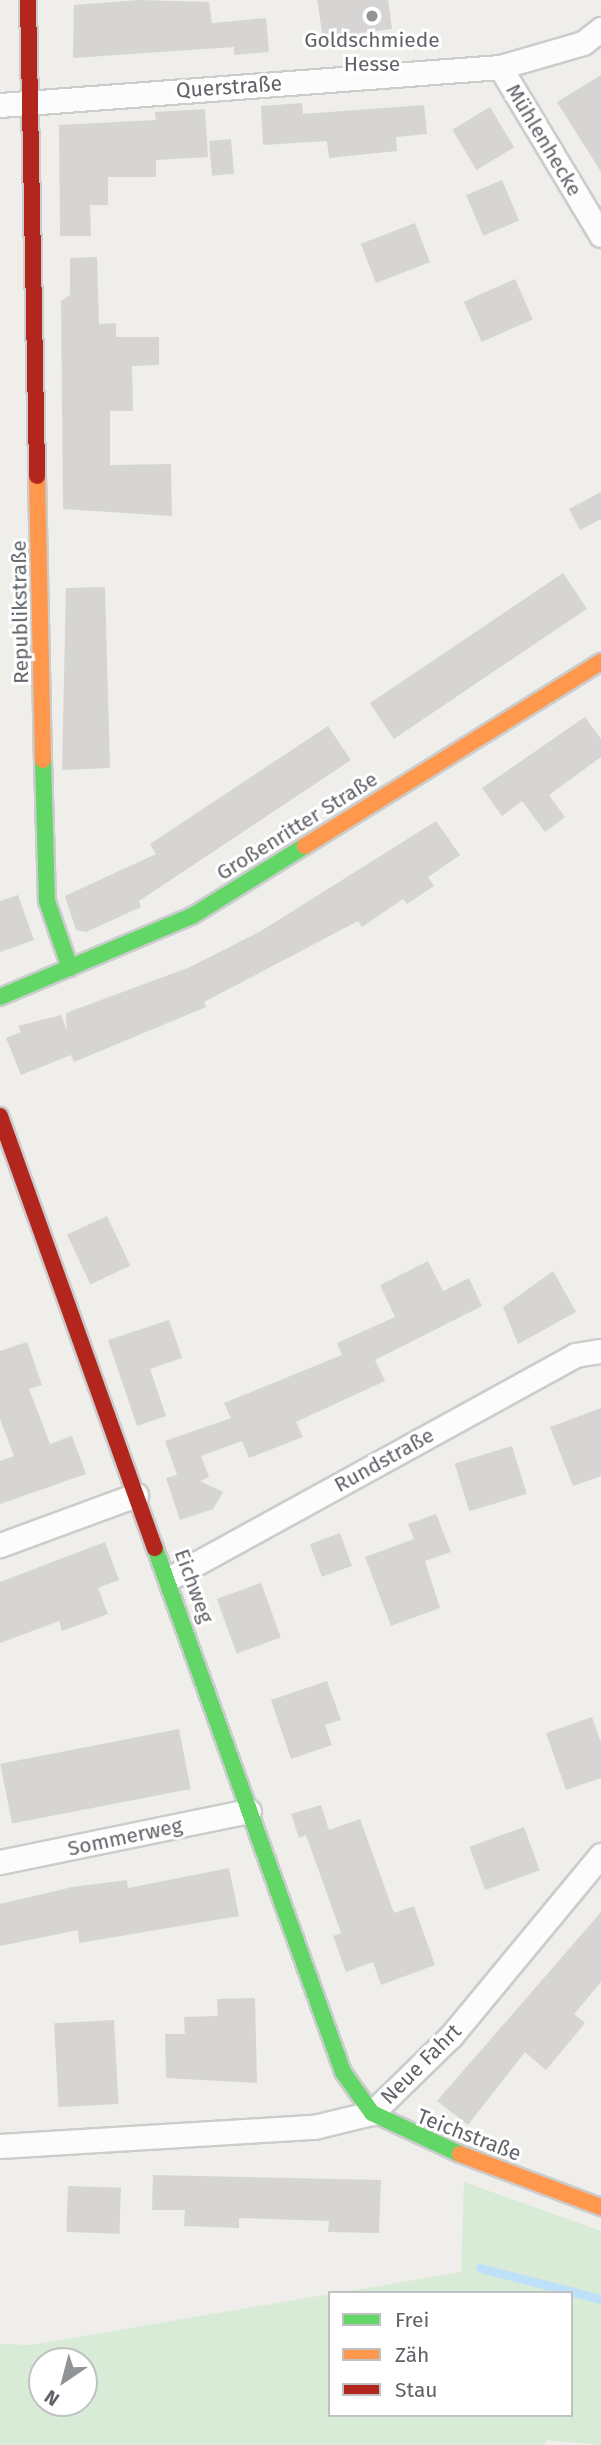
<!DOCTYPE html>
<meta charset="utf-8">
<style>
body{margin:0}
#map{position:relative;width:601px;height:2445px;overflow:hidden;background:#efeeea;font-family:"Fira Sans",sans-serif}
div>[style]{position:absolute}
.green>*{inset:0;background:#d8ebd6}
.stream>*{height:9px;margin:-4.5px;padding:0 4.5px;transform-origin:4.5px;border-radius:4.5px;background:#bfe0f9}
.building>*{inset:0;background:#d6d5d3;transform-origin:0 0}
.roads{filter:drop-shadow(2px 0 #cbcccc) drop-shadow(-2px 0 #cbcccc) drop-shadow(0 2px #cbcccc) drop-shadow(0 -2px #cbcccc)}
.street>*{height:23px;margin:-11.5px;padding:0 11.5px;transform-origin:11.5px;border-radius:11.5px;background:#fdfcfc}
.fast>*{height:16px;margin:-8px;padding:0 8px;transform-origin:8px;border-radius:8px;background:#63d668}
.slow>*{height:16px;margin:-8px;padding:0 8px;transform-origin:8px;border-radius:8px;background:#ff974d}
.jam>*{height:16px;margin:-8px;padding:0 8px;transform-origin:8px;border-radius:8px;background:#b3261e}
.dots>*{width:19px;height:19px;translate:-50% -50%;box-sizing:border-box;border:4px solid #fff;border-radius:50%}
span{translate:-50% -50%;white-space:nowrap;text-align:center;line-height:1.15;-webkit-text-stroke:6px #fff;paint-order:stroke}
.poi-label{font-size:21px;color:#5f6368}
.street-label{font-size:21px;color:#5f6368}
.legend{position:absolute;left:328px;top:2291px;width:245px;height:126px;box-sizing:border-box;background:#fff;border:2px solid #bfc1c3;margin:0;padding:9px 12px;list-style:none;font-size:21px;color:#5f6368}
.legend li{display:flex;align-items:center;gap:14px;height:35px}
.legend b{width:35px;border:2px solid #bfc1c3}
.north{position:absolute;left:28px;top:2347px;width:70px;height:70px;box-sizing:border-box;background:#fff;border:2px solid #bfc1c3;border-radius:50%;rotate:215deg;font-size:19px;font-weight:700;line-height:28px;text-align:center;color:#5f6368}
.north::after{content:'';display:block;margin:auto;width:24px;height:32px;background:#919496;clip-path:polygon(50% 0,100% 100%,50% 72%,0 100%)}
</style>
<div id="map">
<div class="green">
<i style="clip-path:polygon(evenodd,464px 2182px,601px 2231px,601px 2445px,546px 2440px,545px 2445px,0 2445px,0 2344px,31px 2345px,330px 2294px,330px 2415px,571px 2415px,571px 2293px,339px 2293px,461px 2272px,464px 2182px,84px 2361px,84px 2403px,42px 2403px,42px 2361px,84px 2361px)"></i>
</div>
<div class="stream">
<i style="left:480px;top:2268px;width:125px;rotate:14.4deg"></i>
</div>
<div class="building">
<i style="clip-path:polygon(139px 0,209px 2px,212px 23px,266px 18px,269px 52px,234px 55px,234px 47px,73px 58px,74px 5px)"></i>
<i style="clip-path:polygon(317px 0,388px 0,392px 29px,323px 38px)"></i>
<i style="clip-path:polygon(601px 75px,601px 172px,557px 102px)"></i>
<i style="clip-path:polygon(302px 103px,303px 114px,424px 105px,427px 134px,396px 137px,397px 151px,329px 158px,327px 141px,263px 145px,261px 106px)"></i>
<i style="left:490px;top:107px;width:47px;height:44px;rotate:59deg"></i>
<i style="clip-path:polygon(205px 109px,208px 157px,156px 160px,156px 177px,108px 177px,108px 205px,90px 205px,91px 236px,60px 236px,59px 125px,156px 120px,155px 112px)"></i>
<i style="left:231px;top:139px;width:35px;height:22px;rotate:85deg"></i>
<i style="left:502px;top:180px;width:44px;height:39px;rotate:67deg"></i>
<i style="left:415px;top:223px;width:42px;height:58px;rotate:69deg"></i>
<i style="clip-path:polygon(97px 257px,99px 324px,116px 323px,116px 337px,159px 337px,159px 365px,132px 366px,133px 411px,110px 411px,110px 465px,171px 464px,172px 516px,63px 509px,61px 301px,70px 295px,70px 258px)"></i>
<i style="left:515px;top:279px;width:44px;height:56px;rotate:66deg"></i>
<i style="clip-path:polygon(601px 492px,601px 519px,580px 530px,569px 509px)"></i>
<i style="left:563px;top:573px;width:43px;height:233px;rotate:56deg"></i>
<i style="clip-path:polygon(105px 587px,110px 768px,62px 770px,66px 588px)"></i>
<i style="clip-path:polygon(585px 717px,601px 739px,601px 757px,549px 795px,565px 817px,545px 832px,522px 801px,502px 816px,482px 788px)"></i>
<i style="clip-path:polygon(328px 726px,351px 760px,139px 901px,141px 907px,86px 932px,76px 930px,65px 896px,156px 854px,150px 844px)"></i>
<i style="clip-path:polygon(436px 821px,460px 855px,428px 877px,434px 886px,407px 904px,403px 899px,362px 927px,358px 921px,204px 1002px,206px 1007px,74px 1062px,71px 1055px,21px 1075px,6px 1038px,21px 1032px,18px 1026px,61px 1015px,67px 1031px,66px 1013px,190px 967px,261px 931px)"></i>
<i style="clip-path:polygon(18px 895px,34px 940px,0 952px,0 901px)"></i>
<i style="left:107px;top:1216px;width:55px;height:44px;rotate:65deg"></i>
<i style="clip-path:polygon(428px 1261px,443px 1291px,469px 1278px,482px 1306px,375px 1360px,385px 1381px,296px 1422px,303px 1437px,249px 1458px,242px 1441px,201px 1456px,209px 1477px,200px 1481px,223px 1492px,213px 1509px,180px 1520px,166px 1478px,177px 1475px,165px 1441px,231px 1418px,224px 1403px,342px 1355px,337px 1343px,395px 1317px,380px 1285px)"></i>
<i style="clip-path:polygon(553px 1271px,576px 1312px,518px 1344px,503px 1307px)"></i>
<i style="clip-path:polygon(169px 1320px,182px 1358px,150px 1369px,166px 1416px,137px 1426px,108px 1340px)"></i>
<i style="clip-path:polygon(27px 1342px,42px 1385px,29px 1389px,50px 1444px,72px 1436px,86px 1474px,0 1504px,0 1461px,14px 1456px,0 1419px,0 1351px)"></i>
<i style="clip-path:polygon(601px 1408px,601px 1476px,573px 1486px,550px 1427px)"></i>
<i style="left:512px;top:1446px;width:50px;height:60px;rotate:73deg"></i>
<i style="clip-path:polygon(436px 1514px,451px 1552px,425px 1561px,440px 1608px,391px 1626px,365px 1557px,414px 1539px,408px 1524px)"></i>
<i style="left:340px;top:1533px;width:35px;height:32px;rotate:70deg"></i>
<i style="clip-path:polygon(105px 1542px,119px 1580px,98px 1588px,108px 1614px,62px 1631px,59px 1621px,0 1643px,0 1582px)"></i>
<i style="left:261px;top:1583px;width:58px;height:47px;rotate:70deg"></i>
<i style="clip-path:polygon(327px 1681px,341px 1720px,325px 1725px,332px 1745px,291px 1759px,271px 1700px)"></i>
<i style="clip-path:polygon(592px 1717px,601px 1743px,601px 1778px,566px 1790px,546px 1733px)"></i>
<i style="left:179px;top:1729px;width:61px;height:182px;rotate:79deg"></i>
<i style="clip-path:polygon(321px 1805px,329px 1830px,360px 1819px,394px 1913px,414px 1906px,435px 1965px,381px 1985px,373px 1962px,346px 1972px,333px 1936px,341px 1933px,306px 1835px,299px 1838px,291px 1814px)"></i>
<i style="left:524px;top:1827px;width:46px;height:58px;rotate:70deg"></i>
<i style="clip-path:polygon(229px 1868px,239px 1916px,79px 1943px,78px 1930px,0 1946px,0 1904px,72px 1887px,127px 1880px,128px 1888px)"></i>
<i style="clip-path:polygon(601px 1912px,601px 1982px,574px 2014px,585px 2023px,546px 2070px,525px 2052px,468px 2125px,437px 2101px)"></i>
<i style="clip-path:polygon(255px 1998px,257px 2083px,166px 2078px,165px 2034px,185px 2034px,184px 2017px,218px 2016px,217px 1999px)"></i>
<i style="left:114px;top:2020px;width:84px;height:60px;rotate:87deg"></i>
<i style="clip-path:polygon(153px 2175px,381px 2180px,379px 2233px,328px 2232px,329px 2221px,239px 2218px,239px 2228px,184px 2226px,185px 2210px,152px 2210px)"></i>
<i style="left:68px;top:2186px;width:53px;height:46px;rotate:2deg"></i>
</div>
<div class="roads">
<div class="street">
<i style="left:500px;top:67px;width:196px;rotate:59deg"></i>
<i style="left:0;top:105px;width:501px;rotate:-4.35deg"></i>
<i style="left:500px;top:67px;width:86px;rotate:-16.1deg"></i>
<i style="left:583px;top:43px;width:23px;rotate:-38deg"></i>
<i style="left:0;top:1545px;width:145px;rotate:-20.2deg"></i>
<i style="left:170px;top:1578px;width:462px;rotate:-28.8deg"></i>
<i style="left:575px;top:1355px;width:26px;rotate:-9deg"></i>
<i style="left:0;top:1862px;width:254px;rotate:-11.6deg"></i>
<i style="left:0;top:2146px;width:315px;rotate:-3.5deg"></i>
<i style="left:314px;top:2127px;width:60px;rotate:-13.6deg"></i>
<i style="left:372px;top:2113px;width:110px;rotate:-44.3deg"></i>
<i style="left:451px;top:2036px;width:235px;rotate:-50.4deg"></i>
</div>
<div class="fast">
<i style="left:43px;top:760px;width:141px;rotate:88.4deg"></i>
<i style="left:47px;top:901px;width:71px;rotate:71.1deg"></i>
<i style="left:0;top:997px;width:208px;rotate:-22.9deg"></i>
<i style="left:192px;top:916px;width:133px;rotate:-31.8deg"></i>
<i style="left:155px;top:1548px;width:557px;rotate:70.26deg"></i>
<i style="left:343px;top:2072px;width:50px;rotate:54.7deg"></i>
<i style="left:372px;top:2113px;width:97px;rotate:25deg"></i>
</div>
<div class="slow">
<i style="left:37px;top:476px;width:284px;rotate:88.8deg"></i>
<i style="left:305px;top:846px;width:349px;rotate:-31.9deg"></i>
<i style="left:460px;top:2154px;width:151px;rotate:20.6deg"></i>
</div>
<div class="jam">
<i style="left:28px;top:0;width:476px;rotate:88.9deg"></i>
<i style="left:0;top:1116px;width:459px;rotate:70.3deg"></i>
</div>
</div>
<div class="dots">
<i style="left:372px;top:16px;background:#919496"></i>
</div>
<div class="poi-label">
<span style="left:372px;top:52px">Goldschmiede<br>Hesse</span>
</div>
<div class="street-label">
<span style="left:229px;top:87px;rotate:-4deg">Querstraße</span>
<span style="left:544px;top:140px;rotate:59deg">Mühlenhecke</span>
<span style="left:20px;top:612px;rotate:-91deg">Republikstraße</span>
<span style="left:297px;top:826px;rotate:-32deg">Großenritter Straße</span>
<span style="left:384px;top:1460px;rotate:-29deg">Rundstraße</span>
<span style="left:194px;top:1586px;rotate:70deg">Eichweg</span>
<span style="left:125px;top:1837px;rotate:-12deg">Sommerweg</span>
<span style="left:421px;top:2064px;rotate:-45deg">Neue Fahrt</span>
<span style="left:469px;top:2135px;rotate:21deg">Teichstraße</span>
</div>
<ul class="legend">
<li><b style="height:9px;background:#63d668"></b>Frei</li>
<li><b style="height:9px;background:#ff974d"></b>Zäh</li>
<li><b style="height:9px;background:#b3261e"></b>Stau</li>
</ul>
<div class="north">N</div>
</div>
